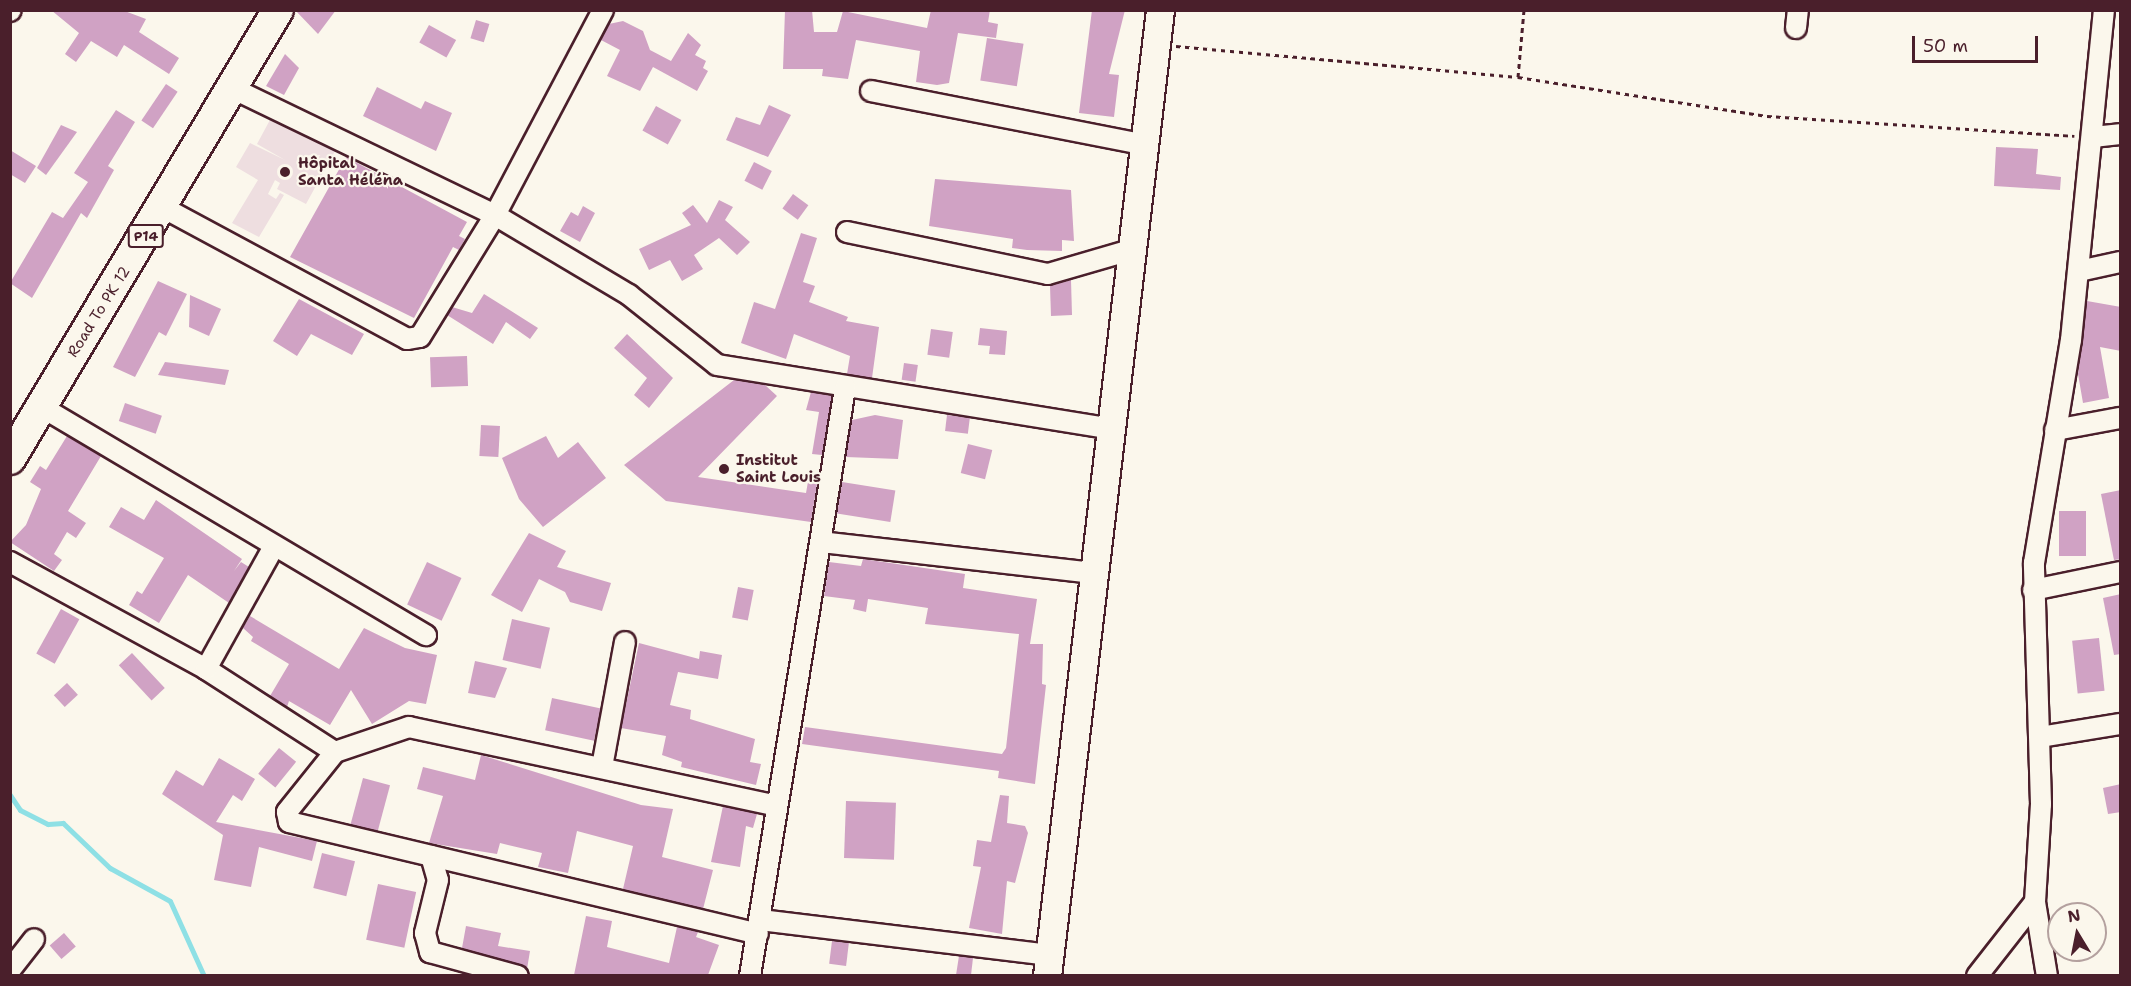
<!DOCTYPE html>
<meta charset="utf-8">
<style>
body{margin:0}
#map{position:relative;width:2131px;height:986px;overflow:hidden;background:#fbf7ec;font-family:"Shantell Sans",sans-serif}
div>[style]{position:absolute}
.built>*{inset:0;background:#eedee0}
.stream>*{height:5px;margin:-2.5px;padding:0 2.5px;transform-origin:2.5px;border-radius:2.5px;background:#8ee0e5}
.building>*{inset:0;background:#d0a2c4;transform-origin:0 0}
.path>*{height:3px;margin-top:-1.5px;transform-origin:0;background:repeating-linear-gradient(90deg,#4a1f2b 0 4.5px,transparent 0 9px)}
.roads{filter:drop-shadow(2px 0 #4a1f2b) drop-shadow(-2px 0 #4a1f2b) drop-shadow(0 2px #4a1f2b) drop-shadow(0 -2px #4a1f2b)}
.street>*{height:20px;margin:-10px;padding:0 10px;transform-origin:10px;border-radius:10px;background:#fbf7ec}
.secondary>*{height:27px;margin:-13.5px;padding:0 13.5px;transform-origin:13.5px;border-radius:13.5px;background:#fbf7ec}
.primary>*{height:30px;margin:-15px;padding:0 15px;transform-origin:15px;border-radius:15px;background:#fbf7ec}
.dots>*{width:16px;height:16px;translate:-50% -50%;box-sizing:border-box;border:3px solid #fbf7ec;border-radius:50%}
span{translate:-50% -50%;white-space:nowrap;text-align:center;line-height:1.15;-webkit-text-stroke:4.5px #fbf7ec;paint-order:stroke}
.shield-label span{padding:2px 4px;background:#fbf7ec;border:2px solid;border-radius:4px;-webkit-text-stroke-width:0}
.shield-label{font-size:14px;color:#4a1f2b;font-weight:700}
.poi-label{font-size:15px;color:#4a1f2b;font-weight:700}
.left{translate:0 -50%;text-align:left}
.street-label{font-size:15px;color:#4a1f2b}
.frame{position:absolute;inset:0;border:12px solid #4a1f2b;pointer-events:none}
.north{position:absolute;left:2047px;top:902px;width:60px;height:60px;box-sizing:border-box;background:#fbf7ec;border:2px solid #b4a19f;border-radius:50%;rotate:350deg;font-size:16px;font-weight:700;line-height:24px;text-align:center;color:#4a1f2b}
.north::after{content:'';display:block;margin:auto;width:21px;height:27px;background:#4a1f2b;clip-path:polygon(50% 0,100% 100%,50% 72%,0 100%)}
.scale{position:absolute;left:1912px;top:36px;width:126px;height:27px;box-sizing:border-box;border:3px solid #4a1f2b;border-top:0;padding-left:8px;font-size:18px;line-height:21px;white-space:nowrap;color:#4a1f2b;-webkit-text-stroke:4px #fbf7ec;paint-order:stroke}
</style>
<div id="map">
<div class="built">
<i style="clip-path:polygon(271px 118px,335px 151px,306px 204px,277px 189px,280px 183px,275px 180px,268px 194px,276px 199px,280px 193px,284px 195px,259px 237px,232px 223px,258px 180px,236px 167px,250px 143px,285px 160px,257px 144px)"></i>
</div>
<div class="stream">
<i style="left:10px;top:795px;width:18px;rotate:56deg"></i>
<i style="left:20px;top:810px;width:31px;rotate:27deg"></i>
<i style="left:48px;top:824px;width:15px;rotate:-4deg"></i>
<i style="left:63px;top:823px;width:65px;rotate:43.8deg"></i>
<i style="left:110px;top:868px;width:68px;rotate:28.8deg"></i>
<i style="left:170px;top:901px;width:82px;rotate:65.6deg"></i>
</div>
<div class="building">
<i style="clip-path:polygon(51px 10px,122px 10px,146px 19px,139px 32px,179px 58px,169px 74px,124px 45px,117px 57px,91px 41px,76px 62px,65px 54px,79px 33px)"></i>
<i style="clip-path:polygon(295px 10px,336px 10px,318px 34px)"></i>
<i style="clip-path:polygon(785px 10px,812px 10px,814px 32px,837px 32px,843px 11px,927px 28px,931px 10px,990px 10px,988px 22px,998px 24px,996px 38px,958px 33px,949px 83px,937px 85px,916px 82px,920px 51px,856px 40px,848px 79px,822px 76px,823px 69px,783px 69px)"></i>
<i style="clip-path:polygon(1092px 10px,1125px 10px,1109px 74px,1119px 75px,1114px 117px,1079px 113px)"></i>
<i style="left:476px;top:20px;width:14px;height:19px;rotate:17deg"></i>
<i style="clip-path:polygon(623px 21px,643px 31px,650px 50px,671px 61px,688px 33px,701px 45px,695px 55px,706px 61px,703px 68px,708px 71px,697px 91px,653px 67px,640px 91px,607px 76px,620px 50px,601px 40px,609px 24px)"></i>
<i style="left:429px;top:25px;width:31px;height:20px;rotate:29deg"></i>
<i style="left:987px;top:38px;width:37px;height:43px;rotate:9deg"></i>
<i style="clip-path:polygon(285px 54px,299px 68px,284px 95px,266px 86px)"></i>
<i style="left:166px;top:84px;width:14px;height:44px;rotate:34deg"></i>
<i style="clip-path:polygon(377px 87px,421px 109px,425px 101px,452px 113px,436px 151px,363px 116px)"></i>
<i style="clip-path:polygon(769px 105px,791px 115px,768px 157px,726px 140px,736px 117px,760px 125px)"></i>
<i style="left:656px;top:106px;width:29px;height:28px;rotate:29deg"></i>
<i style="clip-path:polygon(116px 110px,135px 122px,108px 166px,114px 170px,87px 218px,81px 213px,32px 298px,10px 283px,52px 212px,63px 218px,88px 182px,74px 173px)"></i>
<i style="clip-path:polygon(61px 125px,77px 132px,46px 175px,37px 168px)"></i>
<i style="clip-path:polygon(1996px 147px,2038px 149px,2036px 174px,2061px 177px,2060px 190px,1994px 186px)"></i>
<i style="clip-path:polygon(10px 150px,36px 166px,25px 183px,10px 174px)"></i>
<i style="clip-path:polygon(346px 157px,467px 222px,459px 236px,465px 239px,459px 250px,453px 247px,414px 318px,290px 257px)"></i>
<i style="left:754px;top:162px;width:20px;height:21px;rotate:27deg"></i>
<i style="clip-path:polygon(935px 179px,1071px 190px,1074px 241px,1062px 240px,1062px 251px,1027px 250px,1012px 248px,1013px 239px,929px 226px)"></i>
<i style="left:793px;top:194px;width:19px;height:18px;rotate:36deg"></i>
<i style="clip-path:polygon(719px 200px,733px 207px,725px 220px,750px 242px,737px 255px,719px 238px,694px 255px,703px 269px,682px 281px,670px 260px,649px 270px,639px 249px,691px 225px,682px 213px,693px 205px,707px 223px)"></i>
<i style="clip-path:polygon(583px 206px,595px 213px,580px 242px,560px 231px,571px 212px,578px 216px)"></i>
<i style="clip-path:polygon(801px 233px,817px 238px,803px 282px,815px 286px,809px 302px,848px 317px,846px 321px,879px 327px,872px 378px,847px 374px,850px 356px,794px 334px,786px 359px,741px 343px,754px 302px,775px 309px)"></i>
<i style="clip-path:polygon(1071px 280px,1072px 315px,1051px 316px,1050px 286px)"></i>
<i style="clip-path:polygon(158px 281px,187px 294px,166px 336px,159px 332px,135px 377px,113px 367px)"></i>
<i style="clip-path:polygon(484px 294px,538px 328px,530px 339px,506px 322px,493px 344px,447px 315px,452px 307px,472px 313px)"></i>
<i style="clip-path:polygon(190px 295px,221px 309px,209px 336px,189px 327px)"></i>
<i style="clip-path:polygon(299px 299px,364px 334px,352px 355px,311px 334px,297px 356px,273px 341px)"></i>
<i style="clip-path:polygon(2087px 301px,2121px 307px,2121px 351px,2100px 347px,2109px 398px,2083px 403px,2078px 374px)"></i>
<i style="clip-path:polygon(980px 328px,1007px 331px,1005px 355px,989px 354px,990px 346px,978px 345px)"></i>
<i style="left:931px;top:329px;width:22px;height:26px;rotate:8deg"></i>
<i style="clip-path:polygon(627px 334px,673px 378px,649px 408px,634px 395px,647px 378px,614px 348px)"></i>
<i style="left:467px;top:356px;width:30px;height:37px;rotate:88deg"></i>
<i style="clip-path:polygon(165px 362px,229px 370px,225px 385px,158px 375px)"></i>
<i style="left:904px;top:363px;width:14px;height:17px;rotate:8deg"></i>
<i style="clip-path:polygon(734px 380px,765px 385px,777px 396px,698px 477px,806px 493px,809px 476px,818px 478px,811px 522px,666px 501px,624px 465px)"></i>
<i style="clip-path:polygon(811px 392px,832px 396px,822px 455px,812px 454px,819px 412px,806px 410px)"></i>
<i style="left:125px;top:403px;width:39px;height:19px;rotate:19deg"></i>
<i style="clip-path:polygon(875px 415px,903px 420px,898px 459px,846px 457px,852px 420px)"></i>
<i style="left:947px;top:415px;width:23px;height:16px;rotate:7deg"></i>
<i style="left:481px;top:425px;width:19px;height:31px;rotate:3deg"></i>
<i style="clip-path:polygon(67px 436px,101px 456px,68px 511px,86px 523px,76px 538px,67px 532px,54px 554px,62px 560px,54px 571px,10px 542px,26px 525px,41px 489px,30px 482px,40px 466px,46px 470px)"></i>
<i style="clip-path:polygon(546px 436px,558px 458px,578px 442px,606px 478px,543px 527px,519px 499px,502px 458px)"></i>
<i style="left:968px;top:444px;width:25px;height:30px;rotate:14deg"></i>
<i style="left:842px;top:482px;width:54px;height:32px;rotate:9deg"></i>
<i style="clip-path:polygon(2121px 490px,2121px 559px,2114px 560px,2101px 494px)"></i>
<i style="clip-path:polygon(156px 500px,242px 559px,234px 571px,241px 562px,249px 567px,229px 603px,188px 575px,159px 623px,129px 605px,137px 591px,142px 594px,164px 558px,109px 527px,121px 507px,144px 520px)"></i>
<i style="left:2059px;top:511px;width:27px;height:45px"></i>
<i style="clip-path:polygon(529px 533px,566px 551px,557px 567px,611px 583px,602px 611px,570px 602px,565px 592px,539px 579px,522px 612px,491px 595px)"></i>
<i style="clip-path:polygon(863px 559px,965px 574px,963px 588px,1037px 599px,1030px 644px,1043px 644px,1042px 684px,1046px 685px,1035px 784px,998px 778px,999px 771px,802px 744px,805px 727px,1002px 754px,1006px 748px,1019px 634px,925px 624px,928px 608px,868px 599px,866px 612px,853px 609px,855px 600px,824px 596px,829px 562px,861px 566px)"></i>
<i style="left:427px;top:562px;width:38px;height:47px;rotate:25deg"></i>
<i style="left:738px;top:587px;width:16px;height:31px;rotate:11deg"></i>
<i style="clip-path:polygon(2121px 594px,2121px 654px,2114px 655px,2103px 598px)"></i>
<i style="left:61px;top:609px;width:21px;height:51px;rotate:29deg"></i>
<i style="clip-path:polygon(250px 616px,339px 669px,364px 628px,405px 648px,437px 655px,426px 704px,409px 701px,372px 724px,351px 690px,330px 725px,289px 701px,287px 707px,270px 696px,289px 664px,251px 641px,253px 637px,243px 628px)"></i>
<i style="left:512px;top:619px;width:39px;height:42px;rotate:13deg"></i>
<i style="left:2099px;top:638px;width:53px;height:27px;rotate:84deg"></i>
<i style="clip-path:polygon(639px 643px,699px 659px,700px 651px,722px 655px,718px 679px,678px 672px,670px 705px,691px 710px,690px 719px,755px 739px,750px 762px,761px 764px,756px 785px,681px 767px,682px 762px,662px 755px,666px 736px,621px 728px)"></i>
<i style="left:132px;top:653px;width:48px;height:18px;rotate:47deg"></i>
<i style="clip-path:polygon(475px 661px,507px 668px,495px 698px,468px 693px)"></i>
<i style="left:67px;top:683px;width:16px;height:18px;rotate:47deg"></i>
<i style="left:552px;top:698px;width:50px;height:33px;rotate:12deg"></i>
<i style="left:279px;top:748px;width:22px;height:33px;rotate:39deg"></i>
<i style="clip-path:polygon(481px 755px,641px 805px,673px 809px,662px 857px,713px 870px,703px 909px,623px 889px,633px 846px,577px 831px,568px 873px,538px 867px,542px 853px,500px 843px,497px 854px,429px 843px,443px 796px,417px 789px,423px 767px,475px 780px)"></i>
<i style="clip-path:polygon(219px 758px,255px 779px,242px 801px,233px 795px,216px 822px,317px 841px,312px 861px,259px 847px,251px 887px,214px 880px,223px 835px,162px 794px,176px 770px,203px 786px)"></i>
<i style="left:363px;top:778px;width:28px;height:48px;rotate:15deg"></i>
<i style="clip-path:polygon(2121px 784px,2121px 812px,2108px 814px,2103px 788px)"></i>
<i style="clip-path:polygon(1000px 795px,1009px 796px,1007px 823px,1025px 826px,1028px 833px,1015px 883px,1007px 881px,1002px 934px,969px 928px,981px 867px,973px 866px,977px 840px,991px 842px)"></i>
<i style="left:846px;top:801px;width:50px;height:57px;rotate:2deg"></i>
<i style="clip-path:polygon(723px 806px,757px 814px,753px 828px,746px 826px,740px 867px,711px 862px)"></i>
<i style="left:322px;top:853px;width:34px;height:36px;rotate:14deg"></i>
<i style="left:378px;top:884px;width:39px;height:57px;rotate:12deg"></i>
<i style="clip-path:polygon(586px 916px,612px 921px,607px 947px,669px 963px,677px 927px,698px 932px,696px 937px,719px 945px,708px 975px,574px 975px)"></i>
<i style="clip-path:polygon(466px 926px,501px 933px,498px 946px,530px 951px,527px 969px,462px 948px)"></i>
<i style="left:64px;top:933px;width:18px;height:19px;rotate:49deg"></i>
<i style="left:832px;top:941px;width:17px;height:23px;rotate:7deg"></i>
<i style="clip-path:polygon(959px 956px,973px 958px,971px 975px,956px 975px)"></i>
</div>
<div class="path">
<i style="left:1176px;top:46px;width:343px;rotate:5.2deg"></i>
<i style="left:1518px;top:77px;width:252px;rotate:8.9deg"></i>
<i style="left:1767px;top:116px;width:308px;rotate:3.7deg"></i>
<i style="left:1518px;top:77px;width:67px;rotate:-84.9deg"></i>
</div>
<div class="roads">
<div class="street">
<i style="left:10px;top:11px;width:1px;rotate:-45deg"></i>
<i style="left:1796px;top:28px;width:18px;rotate:-84deg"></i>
<i style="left:230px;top:87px;width:294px;rotate:25.8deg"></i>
<i style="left:495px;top:215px;width:156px;rotate:30.8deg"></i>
<i style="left:629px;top:295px;width:112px;rotate:38.5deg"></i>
<i style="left:717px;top:365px;width:398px;rotate:9.2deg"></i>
<i style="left:871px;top:91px;width:281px;rotate:11.1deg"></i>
<i style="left:2093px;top:137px;width:27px;rotate:-6deg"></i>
<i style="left:164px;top:208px;width:276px;rotate:28.3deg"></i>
<i style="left:407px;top:339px;width:13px;rotate:-9deg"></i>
<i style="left:420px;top:337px;width:143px;rotate:-58.4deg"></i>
<i style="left:495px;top:215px;width:232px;rotate:-62.2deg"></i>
<i style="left:847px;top:232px;width:205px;rotate:11.8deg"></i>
<i style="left:1048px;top:274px;width:90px;rotate:-16.2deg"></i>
<i style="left:2079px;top:271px;width:42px;rotate:-12.4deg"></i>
<i style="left:40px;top:406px;width:449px;rotate:30.7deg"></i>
<i style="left:2055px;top:430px;width:66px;rotate:-10.5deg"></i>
<i style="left:821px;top:542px;width:273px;rotate:6.5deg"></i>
<i style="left:10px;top:562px;width:223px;rotate:28.6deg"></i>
<i style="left:206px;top:669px;width:153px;rotate:32.8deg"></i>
<i style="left:335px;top:752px;width:78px;rotate:-18.7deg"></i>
<i style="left:409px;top:727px;width:373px;rotate:12.1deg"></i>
<i style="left:2033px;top:590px;width:89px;rotate:-11.7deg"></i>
<i style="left:206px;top:669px;width:138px;rotate:-61deg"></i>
<i style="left:2040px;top:737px;width:81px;rotate:-9.2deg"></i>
<i style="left:335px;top:752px;width:77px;rotate:128.7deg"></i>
<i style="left:287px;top:812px;width:10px;rotate:79deg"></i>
<i style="left:289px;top:822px;width:482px;rotate:13.4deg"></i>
<i style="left:602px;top:767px;width:127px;rotate:-79.6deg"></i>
<i style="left:431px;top:856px;width:25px;rotate:74deg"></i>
<i style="left:438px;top:880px;width:55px;rotate:103.8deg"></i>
<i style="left:425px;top:933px;width:20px;rotate:75deg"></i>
<i style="left:430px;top:952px;width:91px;rotate:15.3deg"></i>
<i style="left:2035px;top:902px;width:75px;rotate:80.8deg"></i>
<i style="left:760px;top:920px;width:292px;rotate:6.9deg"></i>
<i style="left:10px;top:970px;width:39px;rotate:-52deg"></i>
<i style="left:750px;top:976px;width:596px;rotate:-80.82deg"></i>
<i style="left:1977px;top:976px;width:94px;rotate:-51.9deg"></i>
<i style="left:2035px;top:902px;width:98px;rotate:-86.5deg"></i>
<i style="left:2041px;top:804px;width:241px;rotate:-91.7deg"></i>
<i style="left:2034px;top:563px;width:226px;rotate:-80.6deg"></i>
<i style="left:2071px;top:340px;width:332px;rotate:-84.3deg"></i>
</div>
<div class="secondary">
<i style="left:1047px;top:976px;width:973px;rotate:-83.33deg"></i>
</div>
<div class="primary">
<i style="left:10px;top:459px;width:523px;rotate:-59.17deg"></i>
</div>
</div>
<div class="dots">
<i style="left:285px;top:172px;background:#4a1f2b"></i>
<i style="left:724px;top:469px;background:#4a1f2b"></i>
</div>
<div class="shield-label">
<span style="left:146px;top:236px">P14</span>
</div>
<div class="poi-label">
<span class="left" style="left:298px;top:172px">Hôpital<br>Santa Héléna</span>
<span class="left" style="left:736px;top:469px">Institut<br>Saint Louis</span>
</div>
<div class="street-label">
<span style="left:99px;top:312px;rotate:-58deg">Road To PK 12</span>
</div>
<div class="frame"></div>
<div class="north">N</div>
<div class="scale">50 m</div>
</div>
